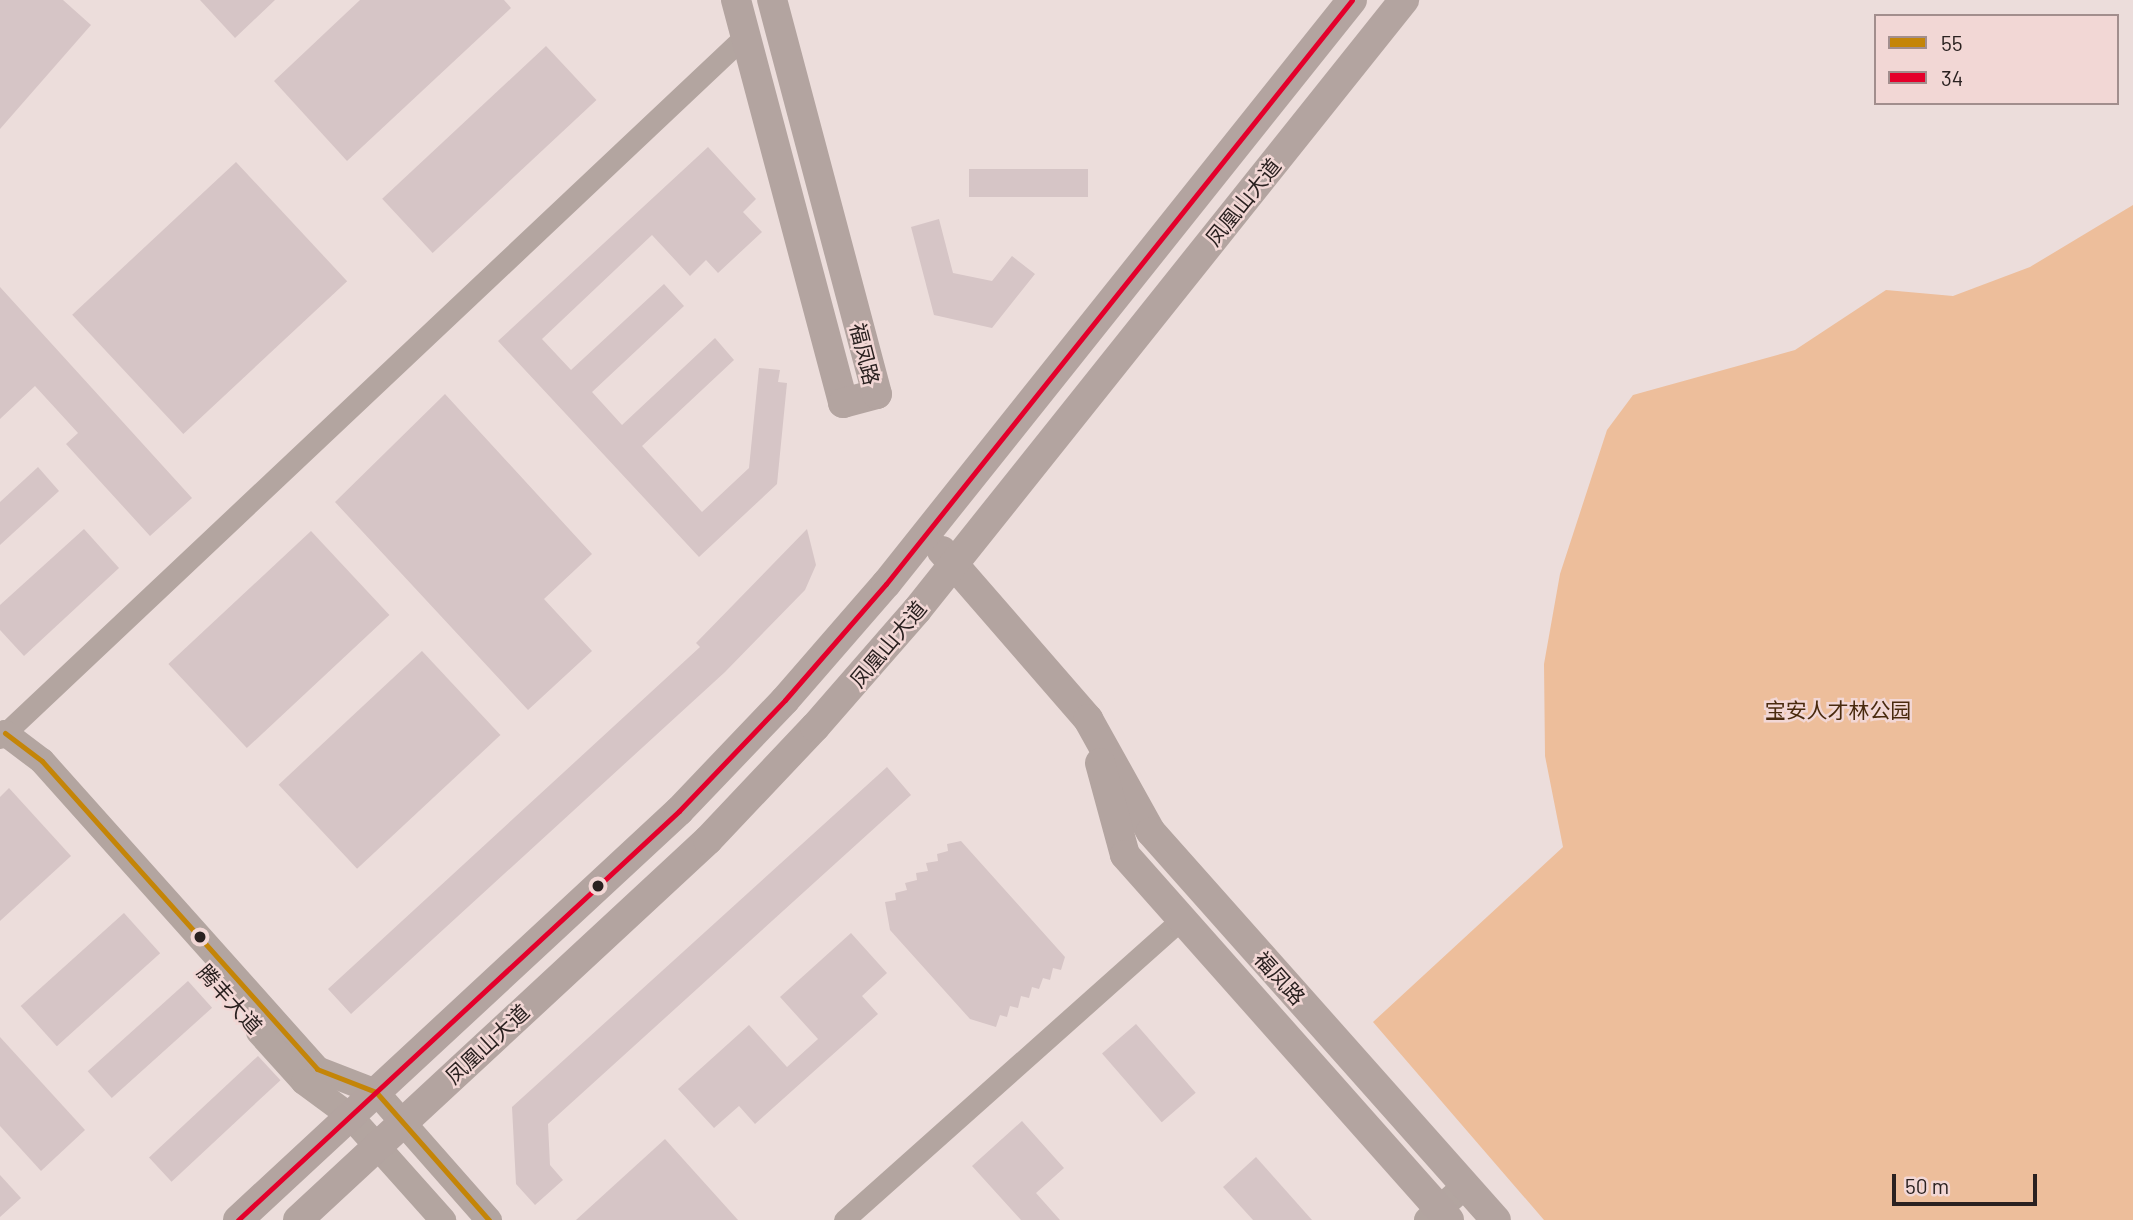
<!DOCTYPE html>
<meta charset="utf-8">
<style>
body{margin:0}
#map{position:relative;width:2133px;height:1220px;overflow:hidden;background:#ecdddb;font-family:Barlow,"Noto Sans SC",sans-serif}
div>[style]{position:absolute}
.green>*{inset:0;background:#edbe9b}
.building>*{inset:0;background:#d6c5c6;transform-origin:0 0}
.minor>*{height:21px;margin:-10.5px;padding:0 10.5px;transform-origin:10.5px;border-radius:10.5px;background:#b3a5a0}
.tertiary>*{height:26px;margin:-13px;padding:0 13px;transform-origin:13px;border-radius:13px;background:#b3a5a0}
.secondary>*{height:30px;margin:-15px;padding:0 15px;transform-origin:15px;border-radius:15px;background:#b3a4a0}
.bus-1>*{height:5px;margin:-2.5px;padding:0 2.5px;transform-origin:2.5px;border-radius:2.5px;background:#c48508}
.bus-2>*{height:5px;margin:-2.5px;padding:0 2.5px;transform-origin:2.5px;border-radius:2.5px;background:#e4002b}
.dots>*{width:19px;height:19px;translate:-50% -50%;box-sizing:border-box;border:4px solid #f2d7d5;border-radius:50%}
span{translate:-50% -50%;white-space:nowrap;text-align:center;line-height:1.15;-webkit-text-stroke:5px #f2d7d5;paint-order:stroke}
.street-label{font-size:21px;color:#2a2120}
.park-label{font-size:21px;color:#492a0e}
.legend{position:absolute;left:1874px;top:14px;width:245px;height:91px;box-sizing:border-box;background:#f2d7d5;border:2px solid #a28e8d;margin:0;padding:9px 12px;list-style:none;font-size:21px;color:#2a2120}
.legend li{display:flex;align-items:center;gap:14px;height:35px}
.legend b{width:35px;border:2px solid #a28e8d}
.scale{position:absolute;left:1892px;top:1174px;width:145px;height:32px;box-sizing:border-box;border:4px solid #2a2120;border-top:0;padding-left:9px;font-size:21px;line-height:24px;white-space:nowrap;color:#2a2120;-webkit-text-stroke:5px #f2d7d5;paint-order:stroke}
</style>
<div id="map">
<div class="green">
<i style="clip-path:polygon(2133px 205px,2133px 1220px,1544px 1220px,1373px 1022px,1563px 847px,1545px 756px,1544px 664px,1560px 574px,1607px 430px,1633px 395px,1795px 350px,1886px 290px,1953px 296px,2030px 267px)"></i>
</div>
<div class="building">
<i style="clip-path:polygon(0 0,63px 0,91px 25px,0 129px)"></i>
<i style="clip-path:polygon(200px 0,275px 0,235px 38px)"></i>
<i style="clip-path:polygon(360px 0,504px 0,511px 8px,347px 161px,274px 81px)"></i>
<i style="left:546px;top:46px;width:74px;height:224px;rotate:47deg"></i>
<i style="clip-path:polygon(708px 147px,756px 199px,743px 212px,762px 232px,718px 273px,706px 260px,690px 276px,652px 235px,542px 339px,571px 370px,664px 284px,684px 306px,592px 392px,622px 425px,715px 338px,734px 360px,642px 446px,702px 512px,749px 468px,759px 368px,780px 370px,778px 382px,787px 383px,777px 484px,699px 557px,498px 341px)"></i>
<i style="left:236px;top:162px;width:163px;height:224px;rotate:47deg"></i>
<i style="left:969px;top:169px;width:119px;height:28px"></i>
<i style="clip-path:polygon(939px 219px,953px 273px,992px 281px,1012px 256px,1035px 274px,992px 328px,934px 315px,911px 227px)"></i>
<i style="clip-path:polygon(0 287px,192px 498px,150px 536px,66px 444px,78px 433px,35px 386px,0 419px)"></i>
<i style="clip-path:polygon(445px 394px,592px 554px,544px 599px,592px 651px,528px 710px,335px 502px)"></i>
<i style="clip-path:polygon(38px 467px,59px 491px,0 545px,0 502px)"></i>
<i style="clip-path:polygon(84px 529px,119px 568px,24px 656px,0 630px,0 605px)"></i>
<i style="clip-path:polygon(807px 529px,816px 565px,805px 590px,725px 672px,351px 1014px,328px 989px,700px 647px,696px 643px)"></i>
<i style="left:311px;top:531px;width:115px;height:195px;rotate:47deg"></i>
<i style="left:422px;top:651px;width:115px;height:196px;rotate:47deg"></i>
<i style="clip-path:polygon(887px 767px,911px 795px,548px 1124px,550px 1165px,563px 1180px,535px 1205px,516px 1184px,512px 1107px)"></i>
<i style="clip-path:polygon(9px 788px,71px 856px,0 921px,0 797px)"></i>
<i style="clip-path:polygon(961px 841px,1065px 957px,1061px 970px,1053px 968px,1050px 980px,1043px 978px,1039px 989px,1032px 987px,1029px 998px,1021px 996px,1018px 1008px,1010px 1006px,1007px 1017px,1000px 1015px,996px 1027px,970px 1019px,890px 930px,885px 902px,896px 900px,895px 893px,907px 890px,905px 883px,917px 880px,916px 873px,928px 871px,926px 863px,938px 861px,937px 854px,948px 851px,947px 844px)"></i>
<i style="left:124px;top:913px;width:54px;height:139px;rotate:48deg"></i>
<i style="clip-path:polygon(851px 933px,887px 973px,862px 996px,878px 1014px,755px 1124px,739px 1106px,714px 1128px,678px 1089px,749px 1025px,787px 1067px,818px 1039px,780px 997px)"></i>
<i style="left:188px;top:981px;width:36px;height:135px;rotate:48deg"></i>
<i style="left:1136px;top:1024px;width:91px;height:45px;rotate:49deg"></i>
<i style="clip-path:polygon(0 1037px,85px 1130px,41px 1171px,0 1126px)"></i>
<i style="left:258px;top:1056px;width:33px;height:149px;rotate:47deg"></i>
<i style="clip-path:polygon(1022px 1121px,1064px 1168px,1036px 1193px,1060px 1220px,1021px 1220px,972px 1166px)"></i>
<i style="clip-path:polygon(665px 1139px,738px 1220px,576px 1220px)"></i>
<i style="clip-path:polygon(1256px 1157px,1312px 1220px,1253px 1220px,1223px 1187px)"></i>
<i style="clip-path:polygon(0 1175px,21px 1198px,0 1217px)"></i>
</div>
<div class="minor">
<i style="left:0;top:738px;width:1024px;rotate:-43.3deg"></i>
<i style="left:844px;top:1220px;width:453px;rotate:-41.7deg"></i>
</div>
<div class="tertiary">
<i style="left:5px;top:733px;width:46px;rotate:37.1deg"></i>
<i style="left:42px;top:761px;width:413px;rotate:48.2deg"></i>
<i style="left:317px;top:1069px;width:63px;rotate:21.3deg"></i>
<i style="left:376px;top:1092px;width:171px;rotate:48.6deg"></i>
<i style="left:259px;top:1032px;width:67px;rotate:48deg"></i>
<i style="left:304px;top:1082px;width:57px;rotate:36.5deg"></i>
<i style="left:350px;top:1116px;width:140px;rotate:48.2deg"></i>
<i style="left:1427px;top:1220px;width:51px;rotate:-41.8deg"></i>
</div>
<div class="secondary">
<i style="left:736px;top:0;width:417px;rotate:75.1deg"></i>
<i style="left:843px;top:403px;width:35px;rotate:-15deg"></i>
<i style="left:877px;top:394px;width:408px;rotate:-104.9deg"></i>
<i style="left:942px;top:551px;width:223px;rotate:49deg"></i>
<i style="left:1088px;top:719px;width:129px;rotate:60.9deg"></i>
<i style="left:1151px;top:832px;width:519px;rotate:48.36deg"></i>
<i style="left:1100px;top:763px;width:95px;rotate:74.8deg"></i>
<i style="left:1125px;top:855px;width:488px;rotate:48.4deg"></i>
<i style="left:238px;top:1220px;width:601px;rotate:-42.84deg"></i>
<i style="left:679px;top:811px;width:153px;rotate:-46.3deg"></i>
<i style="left:785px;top:700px;width:154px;rotate:-49deg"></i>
<i style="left:886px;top:584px;width:747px;rotate:-51.41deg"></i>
<i style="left:298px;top:1220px;width:559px;rotate:-42.83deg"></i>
<i style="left:708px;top:840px;width:156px;rotate:-46.6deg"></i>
<i style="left:815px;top:727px;width:155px;rotate:-48.9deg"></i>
<i style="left:917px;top:610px;width:781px;rotate:-51.4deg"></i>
</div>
<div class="bus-1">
<i style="left:5px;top:733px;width:46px;rotate:37.1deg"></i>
<i style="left:42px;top:761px;width:413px;rotate:48.2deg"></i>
<i style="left:317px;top:1069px;width:63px;rotate:21.3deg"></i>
<i style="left:376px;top:1092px;width:171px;rotate:48.6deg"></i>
</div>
<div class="bus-2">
<i style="left:238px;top:1220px;width:601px;rotate:-42.84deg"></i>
<i style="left:679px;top:811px;width:153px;rotate:-46.3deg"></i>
<i style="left:785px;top:700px;width:154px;rotate:-49deg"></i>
<i style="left:886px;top:584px;width:747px;rotate:-51.41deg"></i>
</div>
<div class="dots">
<i style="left:598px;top:886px;background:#2a2120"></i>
<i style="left:200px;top:937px;background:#2a2120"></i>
</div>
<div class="street-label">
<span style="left:1243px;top:202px;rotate:-51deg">凤凰山大道</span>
<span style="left:865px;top:354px;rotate:76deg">福凤路</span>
<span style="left:888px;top:644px;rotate:-50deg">凤凰山大道</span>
<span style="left:1280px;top:978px;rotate:48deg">福凤路</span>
<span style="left:230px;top:999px;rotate:48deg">腾丰大道</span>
<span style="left:487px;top:1044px;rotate:-43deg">凤凰山大道</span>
</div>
<div class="park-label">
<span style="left:1838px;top:710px">宝安人才林公园</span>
</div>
<ul class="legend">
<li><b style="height:9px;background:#c48508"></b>55</li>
<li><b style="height:9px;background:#e4002b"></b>34</li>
</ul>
<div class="scale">50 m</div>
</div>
